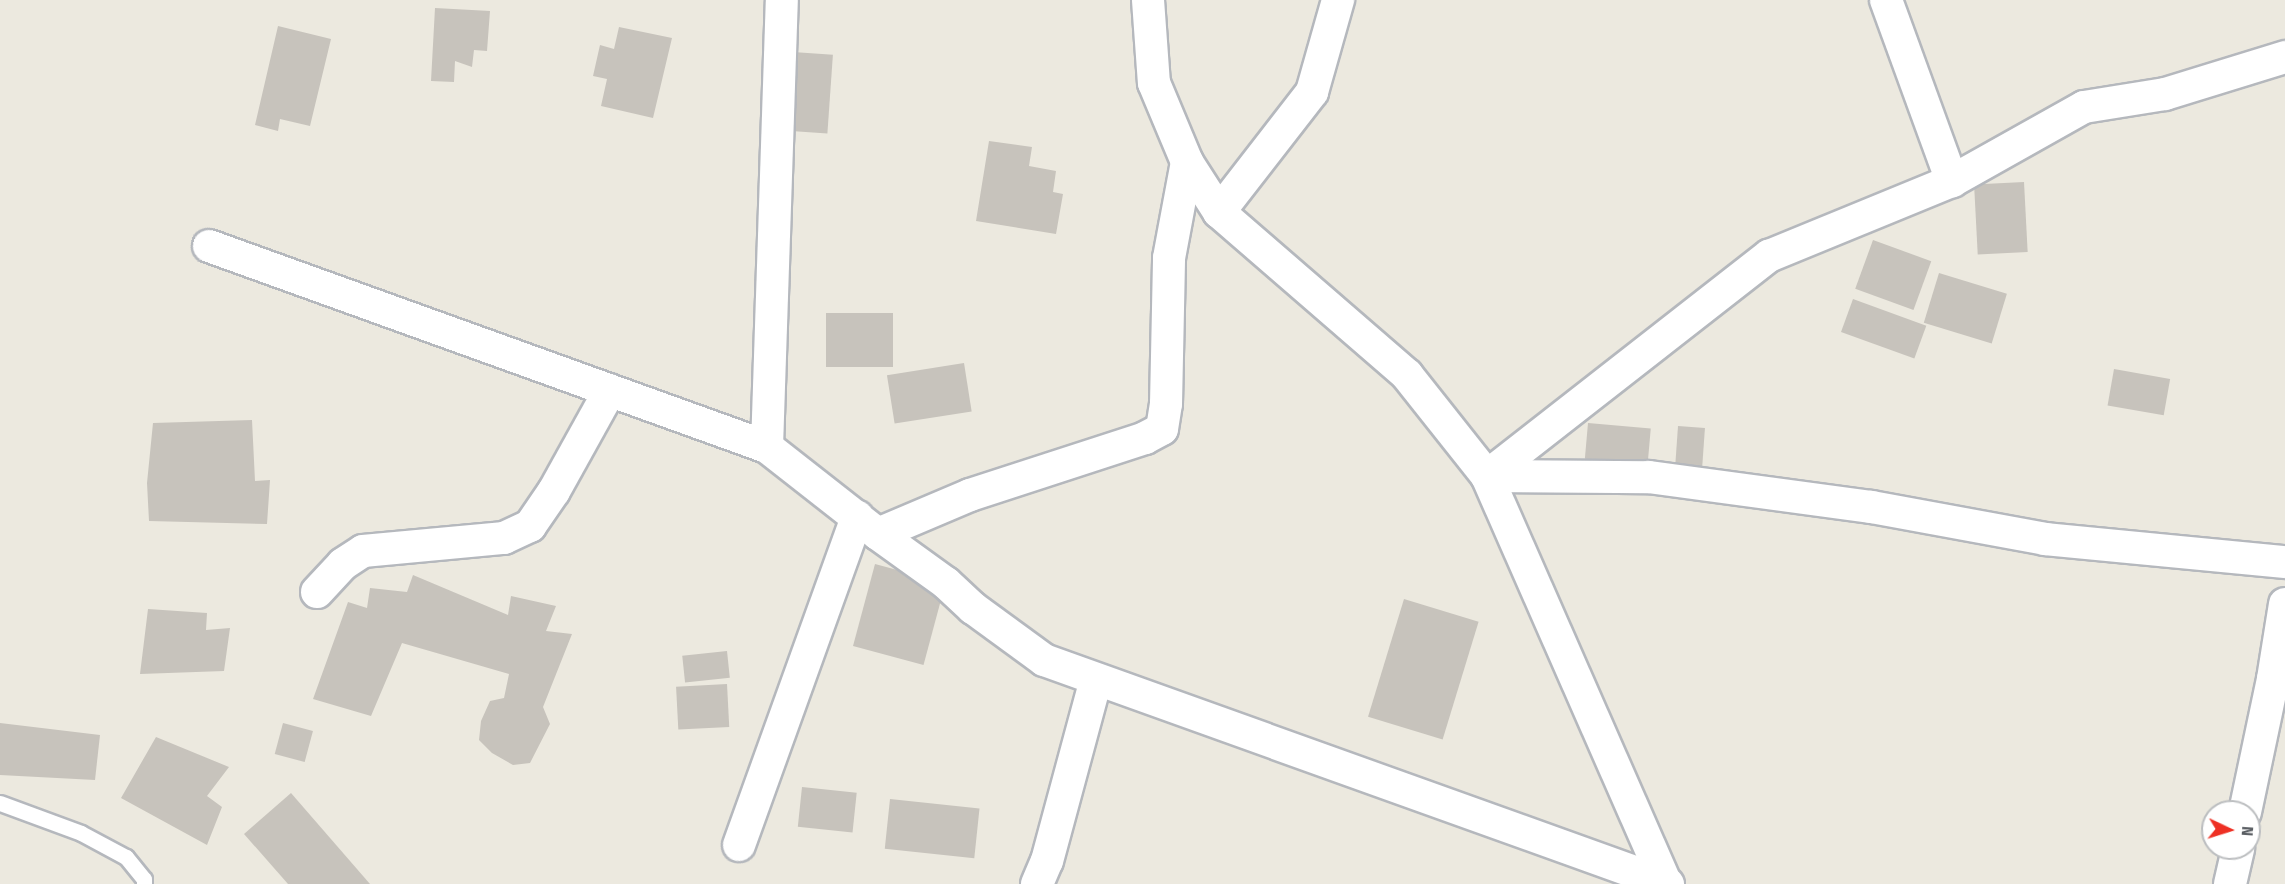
<!DOCTYPE html>
<style>
body{margin:0}
#map{position:relative;width:2285px;height:884px;overflow:hidden;background:#ece9df;font-family:"Fira Sans Condensed",sans-serif}
div>[style]{position:absolute}
.building>*{inset:0;background:#c7c3bc;transform-origin:0 0}
.roads{filter:drop-shadow(2px 0 #b5b8bd) drop-shadow(-2px 0 #b5b8bd) drop-shadow(0 2px #b5b8bd) drop-shadow(0 -2px #b5b8bd)}
.service>*{height:15px;margin:-7.5px;padding:0 7.5px;transform-origin:7.5px;border-radius:7.5px;background:#fff}
.minor>*{height:32px;margin:-16px;padding:0 16px;transform-origin:16px;border-radius:16px;background:#fff}
span{translate:-50% -50%;white-space:nowrap;text-align:center;line-height:1.15;-webkit-text-stroke:6px #fff;paint-order:stroke}
.north{position:absolute;left:2201px;top:800px;width:60px;height:60px;box-sizing:border-box;background:#fff;border:2px solid #bcbec0;border-radius:50%;rotate:94deg;font-size:16px;font-weight:700;line-height:24px;text-align:center;color:#585c61}
.north::after{content:'';display:block;margin:auto;width:21px;height:27px;background:#ee3024;clip-path:polygon(50% 0,100% 100%,50% 72%,0 100%)}
</style>
<div id="map">
<div class="building">
<i style="clip-path:polygon(435px 8px,490px 11px,487px 51px,474px 50px,472px 67px,455px 61px,454px 82px,431px 81px)"></i>
<i style="clip-path:polygon(278px 26px,331px 39px,310px 126px,280px 119px,278px 131px,255px 125px)"></i>
<i style="clip-path:polygon(619px 27px,672px 38px,653px 118px,601px 106px,607px 79px,593px 76px,600px 45px,614px 49px)"></i>
<i style="left:793px;top:52px;width:40px;height:79px;rotate:4deg"></i>
<i style="clip-path:polygon(989px 141px,1032px 147px,1029px 166px,1056px 171px,1053px 192px,1063px 194px,1056px 234px,976px 221px)"></i>
<i style="left:2024px;top:182px;width:70px;height:50px;rotate:87deg"></i>
<i style="left:1873px;top:240px;width:62px;height:52px;rotate:20deg"></i>
<i style="left:1939px;top:273px;width:71px;height:52px;rotate:17deg"></i>
<i style="left:1853px;top:299px;width:78px;height:35px;rotate:20deg"></i>
<i style="left:826px;top:313px;width:67px;height:54px"></i>
<i style="left:964px;top:363px;width:49px;height:78px;rotate:81deg"></i>
<i style="left:2114px;top:369px;width:57px;height:37px;rotate:10deg"></i>
<i style="clip-path:polygon(252px 420px,255px 481px,270px 480px,267px 524px,149px 521px,147px 483px,153px 423px)"></i>
<i style="left:1588px;top:423px;width:63px;height:36px;rotate:5deg"></i>
<i style="left:1678px;top:426px;width:27px;height:44px;rotate:4deg"></i>
<i style="left:875px;top:564px;width:73px;height:85px;rotate:15deg"></i>
<i style="clip-path:polygon(413px 575px,508px 615px,511px 596px,556px 606px,546px 631px,572px 634px,543px 707px,550px 724px,530px 763px,513px 765px,492px 753px,479px 740px,481px 721px,490px 701px,504px 698px,509px 674px,402px 643px,371px 716px,313px 699px,348px 602px,367px 608px,370px 588px,407px 592px)"></i>
<i style="left:1404px;top:599px;width:78px;height:123px;rotate:17deg"></i>
<i style="clip-path:polygon(148px 609px,207px 613px,206px 630px,230px 628px,224px 671px,140px 674px)"></i>
<i style="left:727px;top:651px;width:27px;height:45px;rotate:84deg"></i>
<i style="left:727px;top:684px;width:43px;height:51px;rotate:87deg"></i>
<i style="clip-path:polygon(0 723px,100px 735px,95px 780px,0 775px)"></i>
<i style="left:283px;top:723px;width:31px;height:32px;rotate:15deg"></i>
<i style="clip-path:polygon(156px 737px,229px 767px,207px 796px,222px 807px,207px 845px,121px 798px)"></i>
<i style="left:802px;top:787px;width:55px;height:40px;rotate:6deg"></i>
<i style="clip-path:polygon(291px 793px,370px 884px,288px 884px,244px 834px)"></i>
<i style="left:890px;top:799px;width:90px;height:50px;rotate:6deg"></i>
</div>
<div class="roads">
<div class="service">
<i style="left:0;top:803px;width:86px;rotate:20.3deg"></i>
<i style="left:81px;top:833px;width:51px;rotate:28.1deg"></i>
<i style="left:126px;top:857px;width:28px;rotate:51deg"></i>
<i style="left:144px;top:879px;width:5px;rotate:90deg"></i>
</div>
<div class="minor">
<i style="left:1148px;top:0;width:83px;rotate:85.9deg"></i>
<i style="left:1154px;top:83px;width:86px;rotate:67.3deg"></i>
<i style="left:1187px;top:162px;width:59px;rotate:57.4deg"></i>
<i style="left:1219px;top:212px;width:249px;rotate:40.9deg"></i>
<i style="left:1407px;top:375px;width:129px;rotate:51.6deg"></i>
<i style="left:1487px;top:476px;width:445px;rotate:66.3deg"></i>
<i style="left:1886px;top:0;width:193px;rotate:70deg"></i>
<i style="left:1219px;top:212px;width:152px;rotate:-52.2deg"></i>
<i style="left:1312px;top:92px;width:96px;rotate:-74.2deg"></i>
<i style="left:209px;top:246px;width:593px;rotate:19.81deg"></i>
<i style="left:767px;top:447px;width:141px;rotate:38.1deg"></i>
<i style="left:878px;top:534px;width:84px;rotate:35.8deg"></i>
<i style="left:946px;top:583px;width:37px;rotate:43deg"></i>
<i style="left:973px;top:608px;width:88px;rotate:36.2deg"></i>
<i style="left:1044px;top:660px;width:663px;rotate:19.75deg"></i>
<i style="left:767px;top:447px;width:447px;rotate:-88.1deg"></i>
<i style="left:1487px;top:476px;width:358px;rotate:-38deg"></i>
<i style="left:1769px;top:256px;width:198px;rotate:-22.3deg"></i>
<i style="left:1952px;top:181px;width:151px;rotate:-29.3deg"></i>
<i style="left:2084px;top:107px;width:82px;rotate:-9.1deg"></i>
<i style="left:2165px;top:94px;width:126px;rotate:-17.1deg"></i>
<i style="left:1487px;top:476px;width:162px;rotate:0.4deg"></i>
<i style="left:1649px;top:477px;width:224px;rotate:7.7deg"></i>
<i style="left:1871px;top:507px;width:177px;rotate:10.4deg"></i>
<i style="left:2045px;top:539px;width:241px;rotate:5.5deg"></i>
<i style="left:878px;top:534px;width:100px;rotate:-23deg"></i>
<i style="left:970px;top:495px;width:184px;rotate:-18deg"></i>
<i style="left:1145px;top:438px;width:19px;rotate:-28deg"></i>
<i style="left:1162px;top:429px;width:25px;rotate:-81deg"></i>
<i style="left:1166px;top:404px;width:146px;rotate:-88.8deg"></i>
<i style="left:1169px;top:258px;width:98px;rotate:-79.4deg"></i>
<i style="left:317px;top:592px;width:38px;rotate:-47deg"></i>
<i style="left:343px;top:564px;width:24px;rotate:-33deg"></i>
<i style="left:363px;top:551px;width:142px;rotate:-5.3deg"></i>
<i style="left:504px;top:538px;width:29px;rotate:-25deg"></i>
<i style="left:530px;top:526px;width:42px;rotate:-55.6deg"></i>
<i style="left:554px;top:491px;width:115px;rotate:-61deg"></i>
<i style="left:2245px;top:812px;width:136px;rotate:-78.1deg"></i>
<i style="left:2273px;top:679px;width:76px;rotate:-80.9deg"></i>
<i style="left:739px;top:845px;width:349px;rotate:-70.2deg"></i>
<i style="left:1037px;top:884px;width:25px;rotate:-67deg"></i>
<i style="left:1047px;top:861px;width:188px;rotate:-74.9deg"></i>
<i style="left:2230px;top:884px;width:37px;rotate:-77deg"></i>
</div>
</div>
<div class="north">N</div>
</div>
